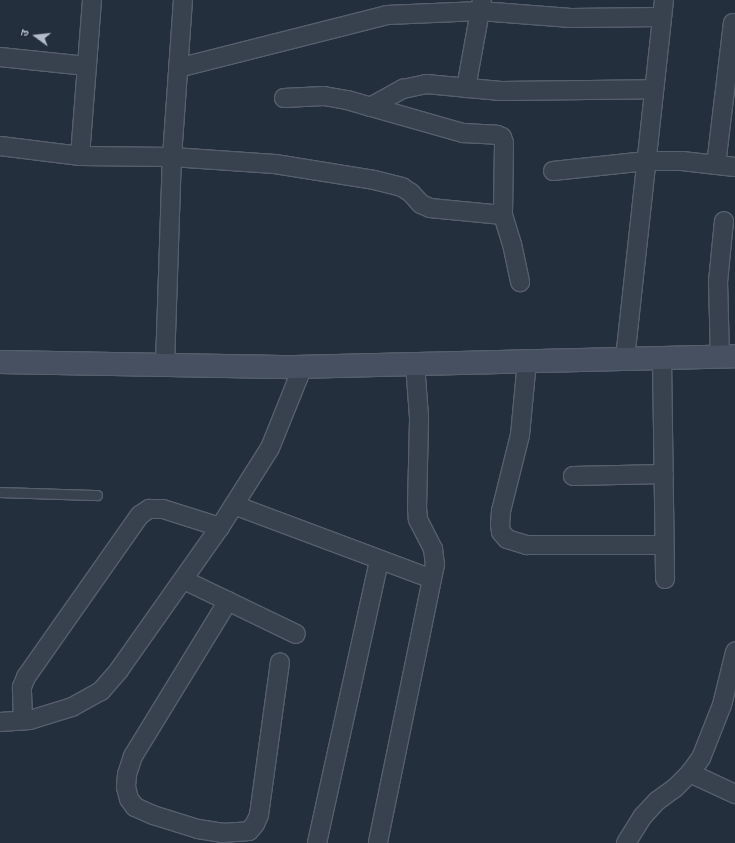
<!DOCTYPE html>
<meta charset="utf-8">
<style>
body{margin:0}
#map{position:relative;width:735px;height:843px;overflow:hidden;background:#242f3e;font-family:Lato,"Noto Sans Devanagari",sans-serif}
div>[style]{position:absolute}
.roads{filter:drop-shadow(1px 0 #565f6c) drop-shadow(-1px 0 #565f6c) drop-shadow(0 1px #565f6c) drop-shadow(0 -1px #565f6c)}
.service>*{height:9px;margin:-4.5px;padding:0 4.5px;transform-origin:4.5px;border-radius:4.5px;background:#38414e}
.minor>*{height:18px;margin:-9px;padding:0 9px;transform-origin:9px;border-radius:9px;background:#38414e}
.secondary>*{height:22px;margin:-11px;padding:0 11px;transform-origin:11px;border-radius:11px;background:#465061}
span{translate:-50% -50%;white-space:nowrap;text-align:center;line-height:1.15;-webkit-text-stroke:3px #1d2633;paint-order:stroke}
.north{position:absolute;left:16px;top:16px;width:40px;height:40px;-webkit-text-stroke:3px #1d2633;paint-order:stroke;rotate:285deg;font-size:11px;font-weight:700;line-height:16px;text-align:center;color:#b4bcc9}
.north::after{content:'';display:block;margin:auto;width:14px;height:18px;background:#b4bcc9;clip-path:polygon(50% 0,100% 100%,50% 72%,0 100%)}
</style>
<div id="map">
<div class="roads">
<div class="service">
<i style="left:0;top:492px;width:97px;rotate:1.8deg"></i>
</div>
<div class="minor">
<i style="left:0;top:57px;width:87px;rotate:5.9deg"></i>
<i style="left:178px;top:68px;width:216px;rotate:-14.2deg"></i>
<i style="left:387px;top:15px;width:93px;rotate:-2.5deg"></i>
<i style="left:480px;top:11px;width:91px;rotate:4.4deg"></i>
<i style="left:571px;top:18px;width:91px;rotate:-0.6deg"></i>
<i style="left:466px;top:88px;width:89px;rotate:-79.7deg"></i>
<i style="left:284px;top:98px;width:40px;rotate:-2.9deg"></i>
<i style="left:324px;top:96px;width:23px;rotate:10deg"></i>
<i style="left:347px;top:100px;width:121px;rotate:15.9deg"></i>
<i style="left:463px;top:133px;width:34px;rotate:3deg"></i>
<i style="left:497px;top:135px;width:5px;rotate:22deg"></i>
<i style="left:502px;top:137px;width:6px;rotate:72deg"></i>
<i style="left:504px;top:143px;width:72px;rotate:90.8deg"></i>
<i style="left:503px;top:215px;width:30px;rotate:73deg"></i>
<i style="left:512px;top:244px;width:39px;rotate:78deg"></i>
<i style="left:370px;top:107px;width:38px;rotate:-29deg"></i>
<i style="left:403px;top:89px;width:24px;rotate:-12deg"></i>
<i style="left:426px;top:84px;width:75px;rotate:5.3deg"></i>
<i style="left:501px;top:91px;width:153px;rotate:-0.7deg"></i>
<i style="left:0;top:146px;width:81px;rotate:7.1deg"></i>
<i style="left:80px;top:156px;width:92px;rotate:0.6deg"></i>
<i style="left:172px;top:157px;width:103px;rotate:3.9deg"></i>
<i style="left:275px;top:164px;width:100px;rotate:9.2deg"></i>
<i style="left:374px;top:180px;width:29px;rotate:14deg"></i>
<i style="left:402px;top:187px;width:11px;rotate:34deg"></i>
<i style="left:411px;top:193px;width:15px;rotate:48deg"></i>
<i style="left:421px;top:204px;width:10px;rotate:24deg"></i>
<i style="left:430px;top:208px;width:73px;rotate:5.5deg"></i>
<i style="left:80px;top:156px;width:156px;rotate:-85.6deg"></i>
<i style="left:716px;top:165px;width:143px;rotate:-83.2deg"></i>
<i style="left:553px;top:171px;width:94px;rotate:-6.1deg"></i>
<i style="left:646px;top:161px;width:36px"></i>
<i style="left:682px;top:161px;width:53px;rotate:6.5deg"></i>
<i style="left:720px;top:357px;width:75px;rotate:-91.5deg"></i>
<i style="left:718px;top:282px;width:61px;rotate:-84.4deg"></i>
<i style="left:662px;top:358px;width:221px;rotate:89.2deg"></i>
<i style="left:625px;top:359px;width:361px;rotate:-83.8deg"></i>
<i style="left:527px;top:361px;width:74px;rotate:95.4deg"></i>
<i style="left:520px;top:435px;width:78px;rotate:104deg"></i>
<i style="left:501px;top:511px;width:13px;rotate:94deg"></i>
<i style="left:500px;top:524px;width:8px;rotate:83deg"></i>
<i style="left:501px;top:532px;width:9px;rotate:49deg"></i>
<i style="left:507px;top:539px;width:21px;rotate:17deg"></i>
<i style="left:527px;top:545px;width:137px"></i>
<i style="left:165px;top:365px;width:208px;rotate:-88.1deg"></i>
<i style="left:172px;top:157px;width:157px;rotate:-86deg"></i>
<i style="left:573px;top:476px;width:91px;rotate:-1.3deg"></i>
<i style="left:234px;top:505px;width:211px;rotate:20.5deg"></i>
<i style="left:184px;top:580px;width:124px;rotate:25.7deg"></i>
<i style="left:228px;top:601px;width:182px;rotate:121.5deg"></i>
<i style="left:133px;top:756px;width:20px;rotate:108deg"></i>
<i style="left:127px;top:775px;width:12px;rotate:95deg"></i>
<i style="left:126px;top:787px;width:12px;rotate:76deg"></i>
<i style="left:129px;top:799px;width:10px;rotate:53deg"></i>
<i style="left:135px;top:807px;width:20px;rotate:24deg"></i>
<i style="left:153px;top:815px;width:47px;rotate:17.3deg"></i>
<i style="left:198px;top:829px;width:24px;rotate:9deg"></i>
<i style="left:222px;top:833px;width:27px;rotate:-4deg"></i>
<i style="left:249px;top:831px;width:9px;rotate:-49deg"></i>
<i style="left:255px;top:824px;width:10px;rotate:-66deg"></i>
<i style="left:259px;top:815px;width:154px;rotate:-82.2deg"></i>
<i style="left:23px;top:720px;width:33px;rotate:-92deg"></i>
<i style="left:22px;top:687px;width:11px;rotate:-68deg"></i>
<i style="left:26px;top:677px;width:198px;rotate:-54.9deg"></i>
<i style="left:140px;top:515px;width:11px;rotate:-34deg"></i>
<i style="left:149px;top:509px;width:14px"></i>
<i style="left:163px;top:509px;width:60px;rotate:17.5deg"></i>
<i style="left:0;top:722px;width:30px;rotate:-4deg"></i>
<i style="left:30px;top:720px;width:44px;rotate:-17.2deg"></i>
<i style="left:72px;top:707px;width:33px;rotate:-29deg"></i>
<i style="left:101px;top:691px;width:28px;rotate:-49deg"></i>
<i style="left:119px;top:670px;width:175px;rotate:-54.8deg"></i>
<i style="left:220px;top:527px;width:93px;rotate:-57.7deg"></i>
<i style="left:270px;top:448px;width:88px;rotate:-68.1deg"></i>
<i style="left:690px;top:773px;width:50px;rotate:25deg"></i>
<i style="left:378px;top:842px;width:283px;rotate:-78.4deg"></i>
<i style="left:435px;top:565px;width:16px;rotate:-97deg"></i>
<i style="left:433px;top:549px;width:34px;rotate:-117deg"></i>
<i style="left:418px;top:519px;width:11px;rotate:-95deg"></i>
<i style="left:417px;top:508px;width:91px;rotate:-88.7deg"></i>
<i style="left:419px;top:417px;width:53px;rotate:-94.3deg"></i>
<i style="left:317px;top:843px;width:290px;rotate:-77.6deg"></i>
<i style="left:626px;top:843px;width:32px;rotate:-58deg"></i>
<i style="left:643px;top:816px;width:21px;rotate:-47deg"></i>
<i style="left:657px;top:801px;width:22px;rotate:-36deg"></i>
<i style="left:675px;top:788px;width:21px;rotate:-45deg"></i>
<i style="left:690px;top:773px;width:19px;rotate:-54deg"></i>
<i style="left:701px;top:758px;width:57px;rotate:-68.4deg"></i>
<i style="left:722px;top:705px;width:55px;rotate:-76.2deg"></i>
</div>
<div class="secondary">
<i style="left:0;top:362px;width:295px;rotate:1deg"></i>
<i style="left:295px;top:367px;width:440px;rotate:-1.4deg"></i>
</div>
</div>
<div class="north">उ</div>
</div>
